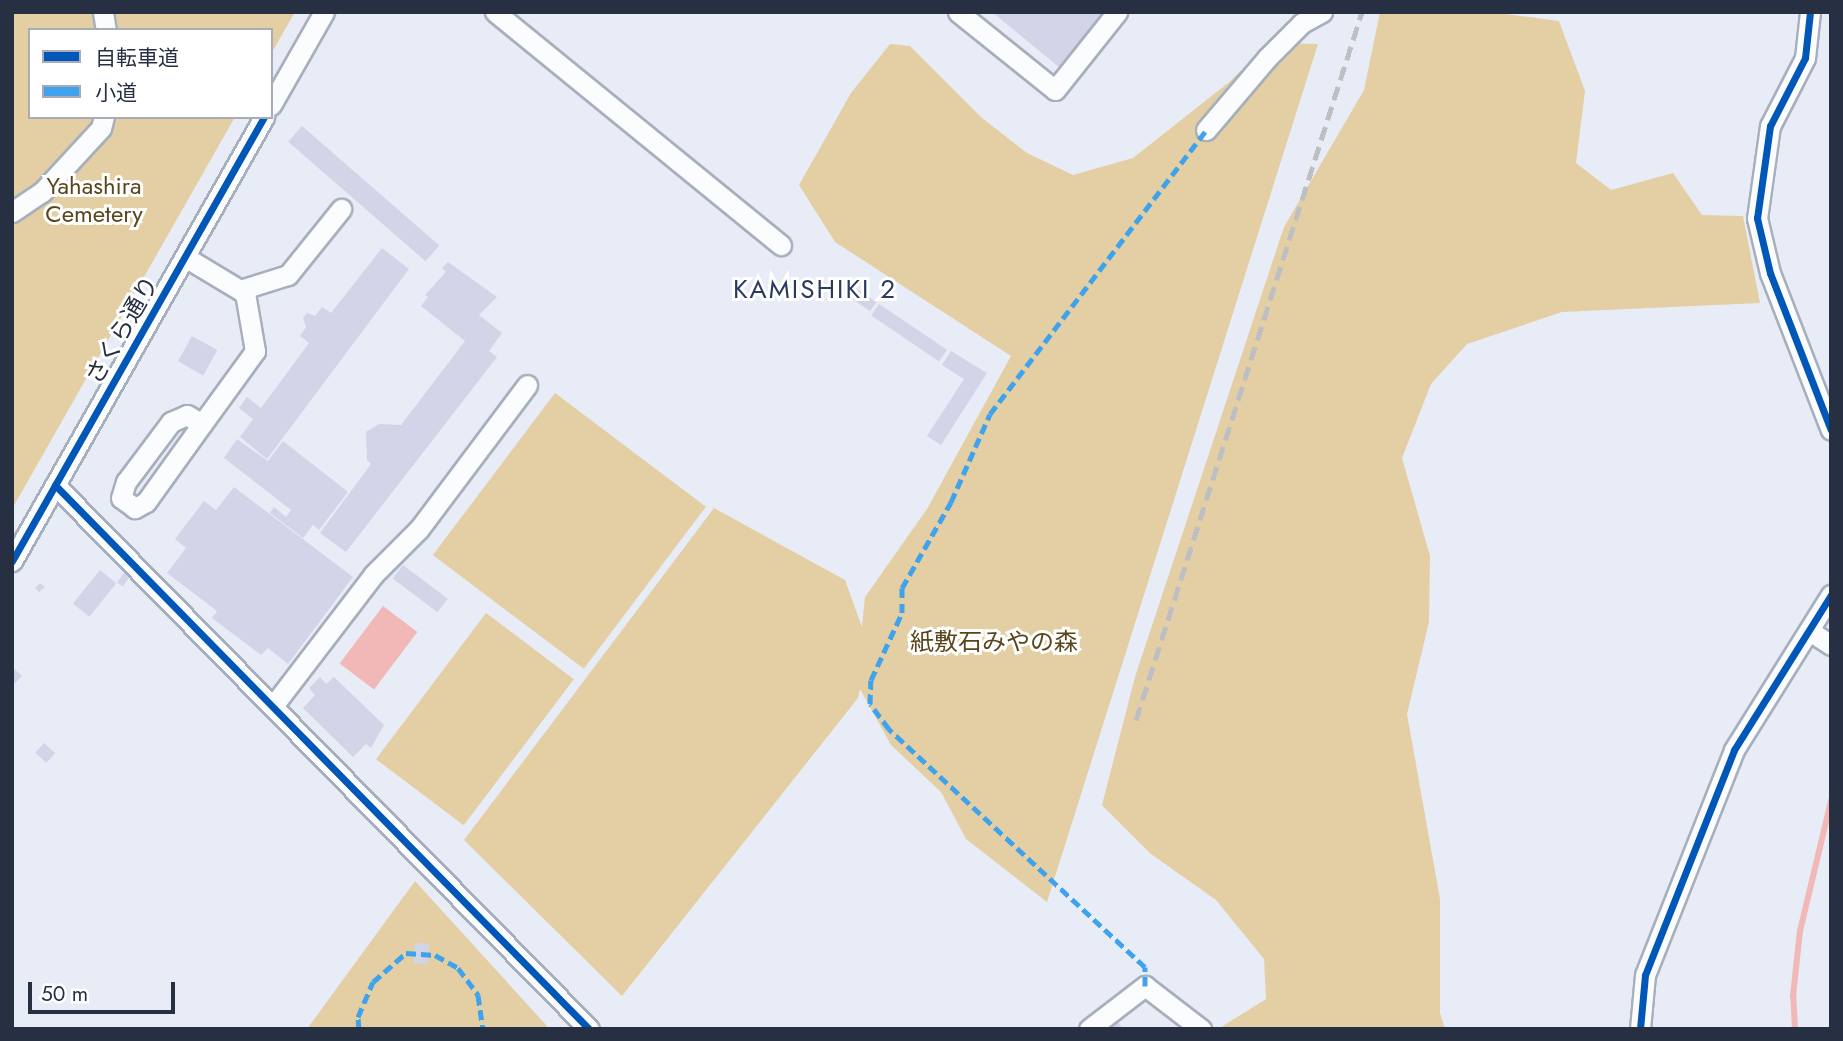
<!DOCTYPE html>
<meta charset="utf-8">
<style>
body{margin:0}
#map{position:relative;width:1843px;height:1041px;overflow:hidden;background:#e7ecf7;font-family:Jost,"Noto Sans JP",sans-serif}
div>[style]{position:absolute}
.green>*{inset:0;background:#e4cfa4;transform-origin:0 0}
.water>*{inset:0;background:#f2b8b7;transform-origin:0 0}
.stream>*{height:6px;margin:-3px;padding:0 3px;transform-origin:3px;border-radius:3px;background:#f2b8b7}
.building>*{inset:0;background:#d2d5e8;transform-origin:0 0}
.roads{filter:drop-shadow(2px 0 #a8afbc) drop-shadow(-2px 0 #a8afbc) drop-shadow(0 2px #a8afbc) drop-shadow(0 -2px #a8afbc)}
.minor>*{height:19px;margin:-9.5px;padding:0 9.5px;transform-origin:9.5px;border-radius:9.5px;background:#fbfcfe}
.rail>*{height:5px;margin-top:-2.5px;transform-origin:0;background:repeating-linear-gradient(90deg,#bdbfc2 0 14px,transparent 0 21px)}
.quiet>*{height:5px;margin-top:-2.5px;transform-origin:0;background:repeating-linear-gradient(90deg,#3ea3ec 0 10px,transparent 0 15px)}
.cycleway>*{height:7px;margin:-3.5px;padding:0 3.5px;transform-origin:3.5px;border-radius:3.5px;background:#0057b8}
span{translate:-50% -50%;white-space:nowrap;text-align:center;line-height:1.15;-webkit-text-stroke:6px #fff;paint-order:stroke}
.park-label{font-size:24px;color:#59461d}
.street-label{font-size:24px;color:#273043}
.neighbourhood-label{font-size:26px;color:#293b62;letter-spacing:2px}
.frame{position:absolute;inset:0;border:14px solid #273043;pointer-events:none}
.legend{position:absolute;left:28px;top:28px;width:245px;height:91px;box-sizing:border-box;background:#fff;border:2px solid #a9acb4;margin:0;padding:9px 12px;list-style:none;font-size:21px;color:#273043}
.legend li{display:flex;align-items:center;gap:14px;height:35px}
.legend b{width:35px;border:2px solid #a9acb4}
.scale{position:absolute;left:28px;top:982px;width:147px;height:32px;box-sizing:border-box;border:4px solid #273043;border-top:0;padding-left:9px;font-size:21px;line-height:24px;white-space:nowrap;color:#273043;-webkit-text-stroke:5px #fff;paint-order:stroke}
</style>
<div id="map">
<div class="green">
<i style="clip-path:polygon(12px 12px,295px 12px,271px 54px,271px 30px,30px 30px,30px 117px,235px 117px,12px 509px)"></i>
<i style="clip-path:polygon(1380px 12px,1491px 12px,1559px 21px,1585px 91px,1576px 163px,1611px 190px,1673px 173px,1702px 215px,1743px 216px,1760px 303px,1562px 312px,1467px 344px,1431px 384px,1402px 458px,1430px 556px,1429px 622px,1407px 714px,1440px 899px,1440px 1013px,1445px 1029px,1218px 1029px,1266px 999px,1264px 959px,1216px 900px,1151px 854px,1102px 805px,1135px 677px,1284px 227px,1364px 90px)"></i>
<i style="clip-path:polygon(1271px 43px,1318px 44px,1047px 902px,966px 839px,941px 792px,891px 745px,860px 689px,858px 698px,622px 996px,464px 840px,714px 508px,845px 580px,862px 627px,865px 597px,927px 509px,1011px 356px,835px 242px,799px 185px,851px 93px,890px 44px,910px 46px,982px 118px,1027px 153px,1073px 175px,1133px 158px,1228px 83px)"></i>
<i style="left:555px;top:393px;width:189px;height:203px;rotate:37deg"></i>
<i style="left:486px;top:613px;width:110px;height:183px;rotate:37deg"></i>
<i style="clip-path:polygon(415px 881px,547px 1026px,545px 1029px,307px 1029px)"></i>
</div>
<div class="water">
<i style="left:383px;top:606px;width:43px;height:72px;rotate:37deg"></i>
</div>
<div class="stream">
<i style="left:1795px;top:1029px;width:33px;rotate:-93deg"></i>
<i style="left:1793px;top:996px;width:65px;rotate:-83.9deg"></i>
<i style="left:1800px;top:931px;width:134px;rotate:-76.6deg"></i>
</div>
<div class="building">
<i style="clip-path:polygon(992px 12px,1106px 12px,1060px 68px)"></i>
<i style="left:302px;top:126px;width:182px;height:21px;rotate:41deg"></i>
<i style="clip-path:polygon(382px 248px,409px 269px,267px 459px,240px 437px,253px 419px,239px 408px,247px 397px,261px 408px,309px 343px,300px 336px,306px 327px,303px 318px,307px 313px,315px 316px,322px 307px,331px 313px)"></i>
<i style="clip-path:polygon(448px 262px,497px 297px,479px 315px,502px 333px,489px 351px,497px 357px,346px 552px,320px 533px,371px 464px,367px 460px,366px 432px,379px 424px,401px 425px,465px 341px,421px 306px,428px 297px,425px 295px,446px 272px,442px 268px)"></i>
<i style="left:846px;top:281px;width:37px;height:11px;rotate:35deg"></i>
<i style="left:879px;top:304px;width:82px;height:14px;rotate:34deg"></i>
<i style="left:192px;top:336px;width:29px;height:29px;rotate:29deg"></i>
<i style="clip-path:polygon(951px 351px,987px 373px,941px 445px,927px 436px,964px 379px,942px 365px)"></i>
<i style="clip-path:polygon(237px 439px,268px 461px,283px 441px,348px 492px,319px 530px,313px 525px,303px 538px,270px 513px,274px 507px,286px 517px,291px 510px,224px 458px)"></i>
<i style="clip-path:polygon(234px 487px,353px 577px,288px 664px,268px 648px,261px 655px,212px 618px,217px 611px,167px 573px,186px 548px,175px 539px,204px 501px,216px 510px)"></i>
<i style="left:403px;top:565px;width:56px;height:17px;rotate:37deg"></i>
<i style="left:100px;top:570px;width:21px;height:43px;rotate:39deg"></i>
<i style="left:125px;top:571px;width:7px;height:14px;rotate:34deg"></i>
<i style="clip-path:polygon(40px 583px,45px 587px,39px 592px,35px 588px)"></i>
<i style="clip-path:polygon(12px 667px,22px 676px,12px 686px)"></i>
<i style="clip-path:polygon(320px 677px,326px 684px,334px 677px,384px 725px,371px 748px,366px 744px,353px 757px,303px 708px,315px 695px,309px 688px)"></i>
<i style="left:44px;top:743px;width:15px;height:13px;rotate:42deg"></i>
<i style="left:415px;top:943px;width:14px;height:20px;rotate:4deg"></i>
<i style="clip-path:polygon(1116px 1019px,1123px 1029px,1103px 1029px)"></i>
</div>
<div class="roads">
<div class="minor">
<i style="left:103px;top:12px;width:18px;rotate:81deg"></i>
<i style="left:495px;top:12px;width:369px;rotate:39.2deg"></i>
<i style="left:958px;top:12px;width:124px;rotate:38.8deg"></i>
<i style="left:1055px;top:90px;width:100px;rotate:-51.5deg"></i>
<i style="left:1810px;top:12px;width:46px;rotate:96.2deg"></i>
<i style="left:1805px;top:58px;width:76px;rotate:117.2deg"></i>
<i style="left:1770px;top:126px;width:93px;rotate:98deg"></i>
<i style="left:1757px;top:218px;width:57px;rotate:76.7deg"></i>
<i style="left:1770px;top:273px;width:168px;rotate:68.8deg"></i>
<i style="left:271px;top:105px;width:107px;rotate:-60.3deg"></i>
<i style="left:1206px;top:130px;width:94px;rotate:-49.7deg"></i>
<i style="left:1267px;top:58px;width:49px;rotate:-45deg"></i>
<i style="left:1302px;top:23px;width:23px;rotate:-29deg"></i>
<i style="left:12px;top:212px;width:36px;rotate:-34deg"></i>
<i style="left:42px;top:192px;width:87px;rotate:-47.3deg"></i>
<i style="left:101px;top:128px;width:11px;rotate:-75deg"></i>
<i style="left:185px;top:257px;width:70px;rotate:31deg"></i>
<i style="left:245px;top:293px;width:59px;rotate:80.2deg"></i>
<i style="left:255px;top:351px;width:90px;rotate:126deg"></i>
<i style="left:202px;top:424px;width:96px;rotate:125.7deg"></i>
<i style="left:146px;top:502px;width:13px;rotate:151deg"></i>
<i style="left:135px;top:508px;width:17px;rotate:-144deg"></i>
<i style="left:121px;top:498px;width:17px;rotate:-73deg"></i>
<i style="left:126px;top:482px;width:75px;rotate:-53.1deg"></i>
<i style="left:171px;top:422px;width:17px;rotate:-24deg"></i>
<i style="left:187px;top:415px;width:17px;rotate:31deg"></i>
<i style="left:240px;top:290px;width:50px;rotate:-17.4deg"></i>
<i style="left:288px;top:275px;width:85px;rotate:-51.2deg"></i>
<i style="left:55px;top:485px;width:762px;rotate:45.53deg"></i>
<i style="left:12px;top:561px;width:511px;rotate:-60.42deg"></i>
<i style="left:1811px;top:632px;width:24px;rotate:33deg"></i>
<i style="left:273px;top:706px;width:165px;rotate:-52.6deg"></i>
<i style="left:373px;top:575px;width:65px;rotate:-45deg"></i>
<i style="left:419px;top:529px;width:180px;rotate:-53.1deg"></i>
<i style="left:1089px;top:1029px;width:71px;rotate:-37.5deg"></i>
<i style="left:1145px;top:986px;width:71px;rotate:37.5deg"></i>
<i style="left:1640px;top:1029px;width:54px;rotate:-84.7deg"></i>
<i style="left:1645px;top:975px;width:242px;rotate:-68.4deg"></i>
<i style="left:1734px;top:750px;width:183px;rotate:-58deg"></i>
</div>
</div>
<div class="rail">
<i style="left:1136px;top:720px;width:743px;rotate:-72.3deg"></i>
</div>
<div class="quiet">
<i style="left:1145px;top:986px;width:19px;rotate:-90deg"></i>
<i style="left:1145px;top:967px;width:350px;rotate:-137.1deg"></i>
<i style="left:889px;top:729px;width:31px;rotate:-127deg"></i>
<i style="left:870px;top:704px;width:24px;rotate:-88deg"></i>
<i style="left:871px;top:680px;width:74px;rotate:-65.2deg"></i>
<i style="left:902px;top:613px;width:25px;rotate:-90deg"></i>
<i style="left:902px;top:588px;width:99px;rotate:-60.3deg"></i>
<i style="left:951px;top:502px;width:96px;rotate:-66.1deg"></i>
<i style="left:990px;top:414px;width:357px;rotate:-52.7deg"></i>
<i style="left:359px;top:1029px;width:12px;rotate:-95deg"></i>
<i style="left:358px;top:1017px;width:38px;rotate:-67deg"></i>
<i style="left:373px;top:982px;width:44px;rotate:-41.3deg"></i>
<i style="left:406px;top:953px;width:29px;rotate:4deg"></i>
<i style="left:435px;top:955px;width:26px;rotate:29deg"></i>
<i style="left:458px;top:968px;width:34px;rotate:53deg"></i>
<i style="left:478px;top:995px;width:34px;rotate:82deg"></i>
</div>
<div class="cycleway">
<i style="left:1810px;top:12px;width:46px;rotate:96.2deg"></i>
<i style="left:1805px;top:58px;width:76px;rotate:117.2deg"></i>
<i style="left:1770px;top:126px;width:93px;rotate:98deg"></i>
<i style="left:1757px;top:218px;width:57px;rotate:76.7deg"></i>
<i style="left:1770px;top:273px;width:168px;rotate:68.8deg"></i>
<i style="left:55px;top:485px;width:762px;rotate:45.53deg"></i>
<i style="left:12px;top:561px;width:511px;rotate:-60.42deg"></i>
<i style="left:1640px;top:1029px;width:54px;rotate:-84.7deg"></i>
<i style="left:1645px;top:975px;width:242px;rotate:-68.4deg"></i>
<i style="left:1734px;top:750px;width:183px;rotate:-58deg"></i>
</div>
<div class="park-label">
<span style="left:94px;top:200px">Yahashira<br>Cemetery</span>
<span style="left:994px;top:642px">紙敷石みやの森</span>
</div>
<div class="street-label">
<span style="left:122px;top:330px;rotate:-60deg">さくら通り</span>
</div>
<div class="neighbourhood-label">
<span style="left:815px;top:290px">KAMISHIKI 2</span>
</div>
<div class="frame"></div>
<ul class="legend">
<li><b style="height:9px;background:#0057b8"></b>自転車道</li>
<li><b style="height:9px;background:#3ea3ec"></b>小道</li>
</ul>
<div class="scale">50 m</div>
</div>
